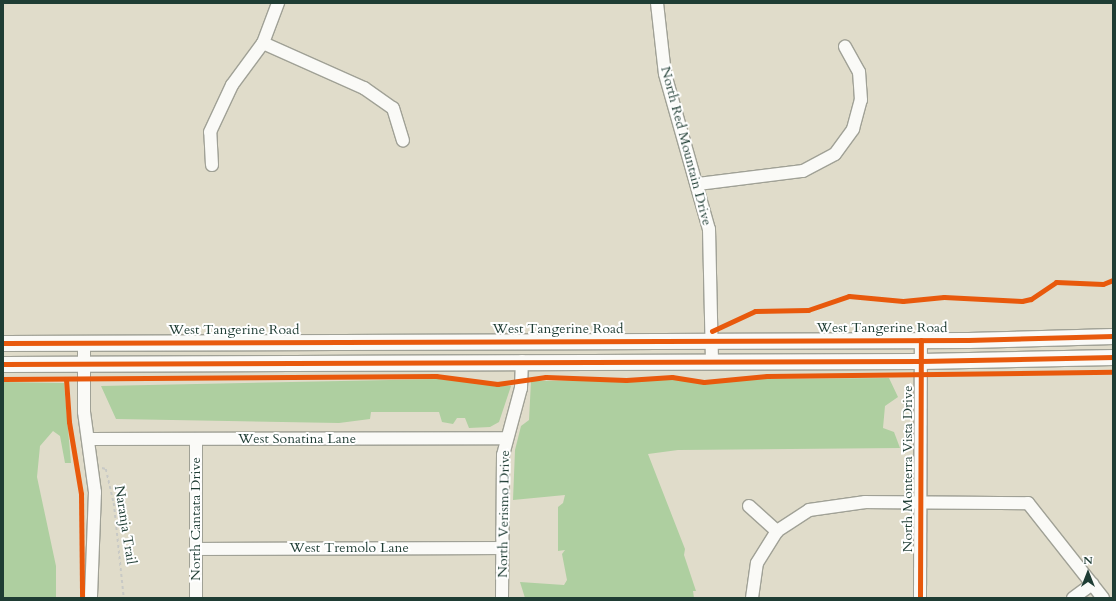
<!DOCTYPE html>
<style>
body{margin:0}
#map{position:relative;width:1116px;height:601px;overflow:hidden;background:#e0dcca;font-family:Cardo,serif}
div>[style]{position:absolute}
.green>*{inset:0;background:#aecfa0}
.path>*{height:1.5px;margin-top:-0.75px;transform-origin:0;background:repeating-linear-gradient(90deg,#c8c9c5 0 3px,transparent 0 6px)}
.roads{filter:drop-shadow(1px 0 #a0a196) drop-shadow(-1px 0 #a0a196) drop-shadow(0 1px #a0a196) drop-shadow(0 -1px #a0a196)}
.minor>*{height:12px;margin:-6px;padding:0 6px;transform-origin:6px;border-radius:6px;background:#fafaf7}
.major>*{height:15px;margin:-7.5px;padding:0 7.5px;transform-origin:7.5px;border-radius:7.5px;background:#fafaf7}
.cycleway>*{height:5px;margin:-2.5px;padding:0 2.5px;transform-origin:2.5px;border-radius:2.5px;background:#e8590c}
span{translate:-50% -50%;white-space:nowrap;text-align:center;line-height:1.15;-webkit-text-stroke:4px #fff;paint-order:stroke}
.street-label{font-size:14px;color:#1f3d34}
.frame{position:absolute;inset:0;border:4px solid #1f3d34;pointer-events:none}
.north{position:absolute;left:1068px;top:553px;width:40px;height:40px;-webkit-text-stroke:3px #fff;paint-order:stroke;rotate:0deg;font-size:11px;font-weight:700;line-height:16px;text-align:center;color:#1f3d34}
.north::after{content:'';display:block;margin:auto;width:14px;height:18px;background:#1f3d34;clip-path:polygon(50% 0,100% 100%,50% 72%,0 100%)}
</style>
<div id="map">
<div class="green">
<i style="clip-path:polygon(889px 378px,898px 397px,885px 406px,883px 428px,894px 432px,900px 448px,678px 450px,648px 454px,685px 549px,684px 555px,696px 591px,693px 591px,694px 598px,525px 598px,520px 582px,564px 585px,567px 580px,562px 554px,565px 550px,558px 551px,558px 507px,563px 503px,565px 495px,513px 500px,515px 450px,521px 426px,529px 420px,531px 381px,677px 379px,710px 384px,746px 379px)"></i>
<i style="clip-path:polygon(440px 379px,511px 386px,499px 422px,490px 427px,469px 428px,465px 418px,457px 418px,453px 424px,442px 422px,439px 412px,371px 412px,370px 419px,339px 423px,116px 419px,101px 386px)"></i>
<i style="clip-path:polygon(3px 382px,64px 383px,71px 463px,65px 463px,60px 436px,53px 431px,40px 446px,37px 477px,56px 566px,56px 598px,3px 598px)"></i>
</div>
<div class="path">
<i style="left:102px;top:468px;width:4px;rotate:14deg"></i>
<i style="left:106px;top:469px;width:35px;rotate:77deg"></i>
<i style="left:114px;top:503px;width:96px;rotate:84deg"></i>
</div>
<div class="roads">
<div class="minor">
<i style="left:657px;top:3px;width:71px;rotate:83.6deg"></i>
<i style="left:665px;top:74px;width:161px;rotate:74.2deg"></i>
<i style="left:709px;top:229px;width:132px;rotate:88.7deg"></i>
<i style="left:263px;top:43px;width:111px;rotate:24deg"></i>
<i style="left:364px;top:88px;width:35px;rotate:35deg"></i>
<i style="left:393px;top:108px;width:34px;rotate:73deg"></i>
<i style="left:212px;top:165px;width:33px;rotate:-93deg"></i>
<i style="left:210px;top:132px;width:52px;rotate:-64.9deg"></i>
<i style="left:232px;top:85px;width:52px;rotate:-53.6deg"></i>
<i style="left:263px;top:43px;width:43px;rotate:-69.4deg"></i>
<i style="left:698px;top:184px;width:106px;rotate:-7.1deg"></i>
<i style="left:803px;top:171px;width:36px;rotate:-28deg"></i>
<i style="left:835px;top:154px;width:31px;rotate:-54deg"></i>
<i style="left:853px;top:129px;width:30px;rotate:-75deg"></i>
<i style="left:861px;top:100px;width:28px;rotate:-94deg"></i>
<i style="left:859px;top:72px;width:29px;rotate:-119deg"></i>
<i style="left:84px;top:342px;width:70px;rotate:90deg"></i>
<i style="left:84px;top:412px;width:81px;rotate:82.2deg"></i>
<i style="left:95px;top:492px;width:106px;rotate:92.2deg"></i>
<i style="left:88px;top:439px;width:418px;rotate:-0.1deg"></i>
<i style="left:196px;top:439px;width:159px;rotate:90deg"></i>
<i style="left:749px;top:506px;width:38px;rotate:42deg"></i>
<i style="left:196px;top:549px;width:306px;rotate:-0.2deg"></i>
<i style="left:502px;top:598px;width:143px;rotate:-89.6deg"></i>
<i style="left:503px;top:455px;width:69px;rotate:-75deg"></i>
<i style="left:521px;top:388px;width:27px;rotate:-88deg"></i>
<i style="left:752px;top:598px;width:35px;rotate:-82deg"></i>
<i style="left:757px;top:563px;width:38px;rotate:-58deg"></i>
<i style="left:777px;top:531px;width:38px;rotate:-33deg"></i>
<i style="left:809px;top:510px;width:57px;rotate:-8.1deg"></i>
<i style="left:865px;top:502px;width:163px;rotate:0.4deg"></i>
<i style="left:1028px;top:503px;width:121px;rotate:51.7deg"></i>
<i style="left:920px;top:598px;width:258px;rotate:-89.8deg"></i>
<i style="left:1073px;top:598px;width:24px;rotate:-36deg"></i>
</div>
<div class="major">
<i style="left:3px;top:343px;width:965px;rotate:-0.18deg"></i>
<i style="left:968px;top:340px;width:145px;rotate:-1.6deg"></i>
<i style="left:3px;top:364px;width:918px;rotate:-0.19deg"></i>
<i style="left:921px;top:361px;width:192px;rotate:-1.2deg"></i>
</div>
</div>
<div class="cycleway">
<i style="left:712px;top:331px;width:47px;rotate:-24.9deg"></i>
<i style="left:755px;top:311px;width:53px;rotate:-1.1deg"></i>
<i style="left:808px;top:310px;width:43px;rotate:-18.9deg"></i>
<i style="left:849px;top:296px;width:54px;rotate:5.3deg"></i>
<i style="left:903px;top:301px;width:41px;rotate:-5.6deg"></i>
<i style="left:944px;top:297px;width:78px;rotate:2.9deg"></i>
<i style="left:1022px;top:301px;width:9px;rotate:-13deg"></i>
<i style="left:1031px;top:299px;width:30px;rotate:-34deg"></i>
<i style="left:1056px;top:282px;width:47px;rotate:2.4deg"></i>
<i style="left:1103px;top:284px;width:11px;rotate:-22deg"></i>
<i style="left:3px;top:343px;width:965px;rotate:-0.18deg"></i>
<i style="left:968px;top:340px;width:145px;rotate:-1.6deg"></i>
<i style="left:3px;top:364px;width:918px;rotate:-0.19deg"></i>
<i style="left:921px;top:361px;width:192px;rotate:-1.2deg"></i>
<i style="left:3px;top:379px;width:433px;rotate:-0.4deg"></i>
<i style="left:436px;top:376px;width:62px;rotate:7.5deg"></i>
<i style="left:497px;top:384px;width:49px;rotate:-8.1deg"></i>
<i style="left:546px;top:377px;width:80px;rotate:2.1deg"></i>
<i style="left:626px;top:380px;width:46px;rotate:-3.7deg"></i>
<i style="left:672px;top:377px;width:32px;rotate:9deg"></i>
<i style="left:704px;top:382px;width:63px;rotate:-5.4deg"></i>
<i style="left:767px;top:376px;width:346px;rotate:-0.7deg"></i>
<i style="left:66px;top:379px;width:43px;rotate:86deg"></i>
<i style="left:69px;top:422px;width:73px;rotate:80.5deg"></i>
<i style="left:81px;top:494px;width:104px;rotate:89.4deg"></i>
<i style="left:920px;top:598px;width:258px;rotate:-89.8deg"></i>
</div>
<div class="street-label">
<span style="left:686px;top:146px;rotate:75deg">North Red Mountain Drive</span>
<span style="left:882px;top:328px">West Tangerine Road</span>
<span style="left:558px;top:329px">West Tangerine Road</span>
<span style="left:234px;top:330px">West Tangerine Road</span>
<span style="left:297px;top:439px">West Sonatina Lane</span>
<span style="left:908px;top:469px;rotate:-90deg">North Monterra Vista Drive</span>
<span style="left:504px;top:514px;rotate:-89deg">North Verismo Drive</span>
<span style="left:196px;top:519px;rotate:-90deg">North Cantata Drive</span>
<span style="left:125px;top:525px;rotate:81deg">Naranja Trail</span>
<span style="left:349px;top:548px">West Tremolo Lane</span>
</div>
<div class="frame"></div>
<div class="north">N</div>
</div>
